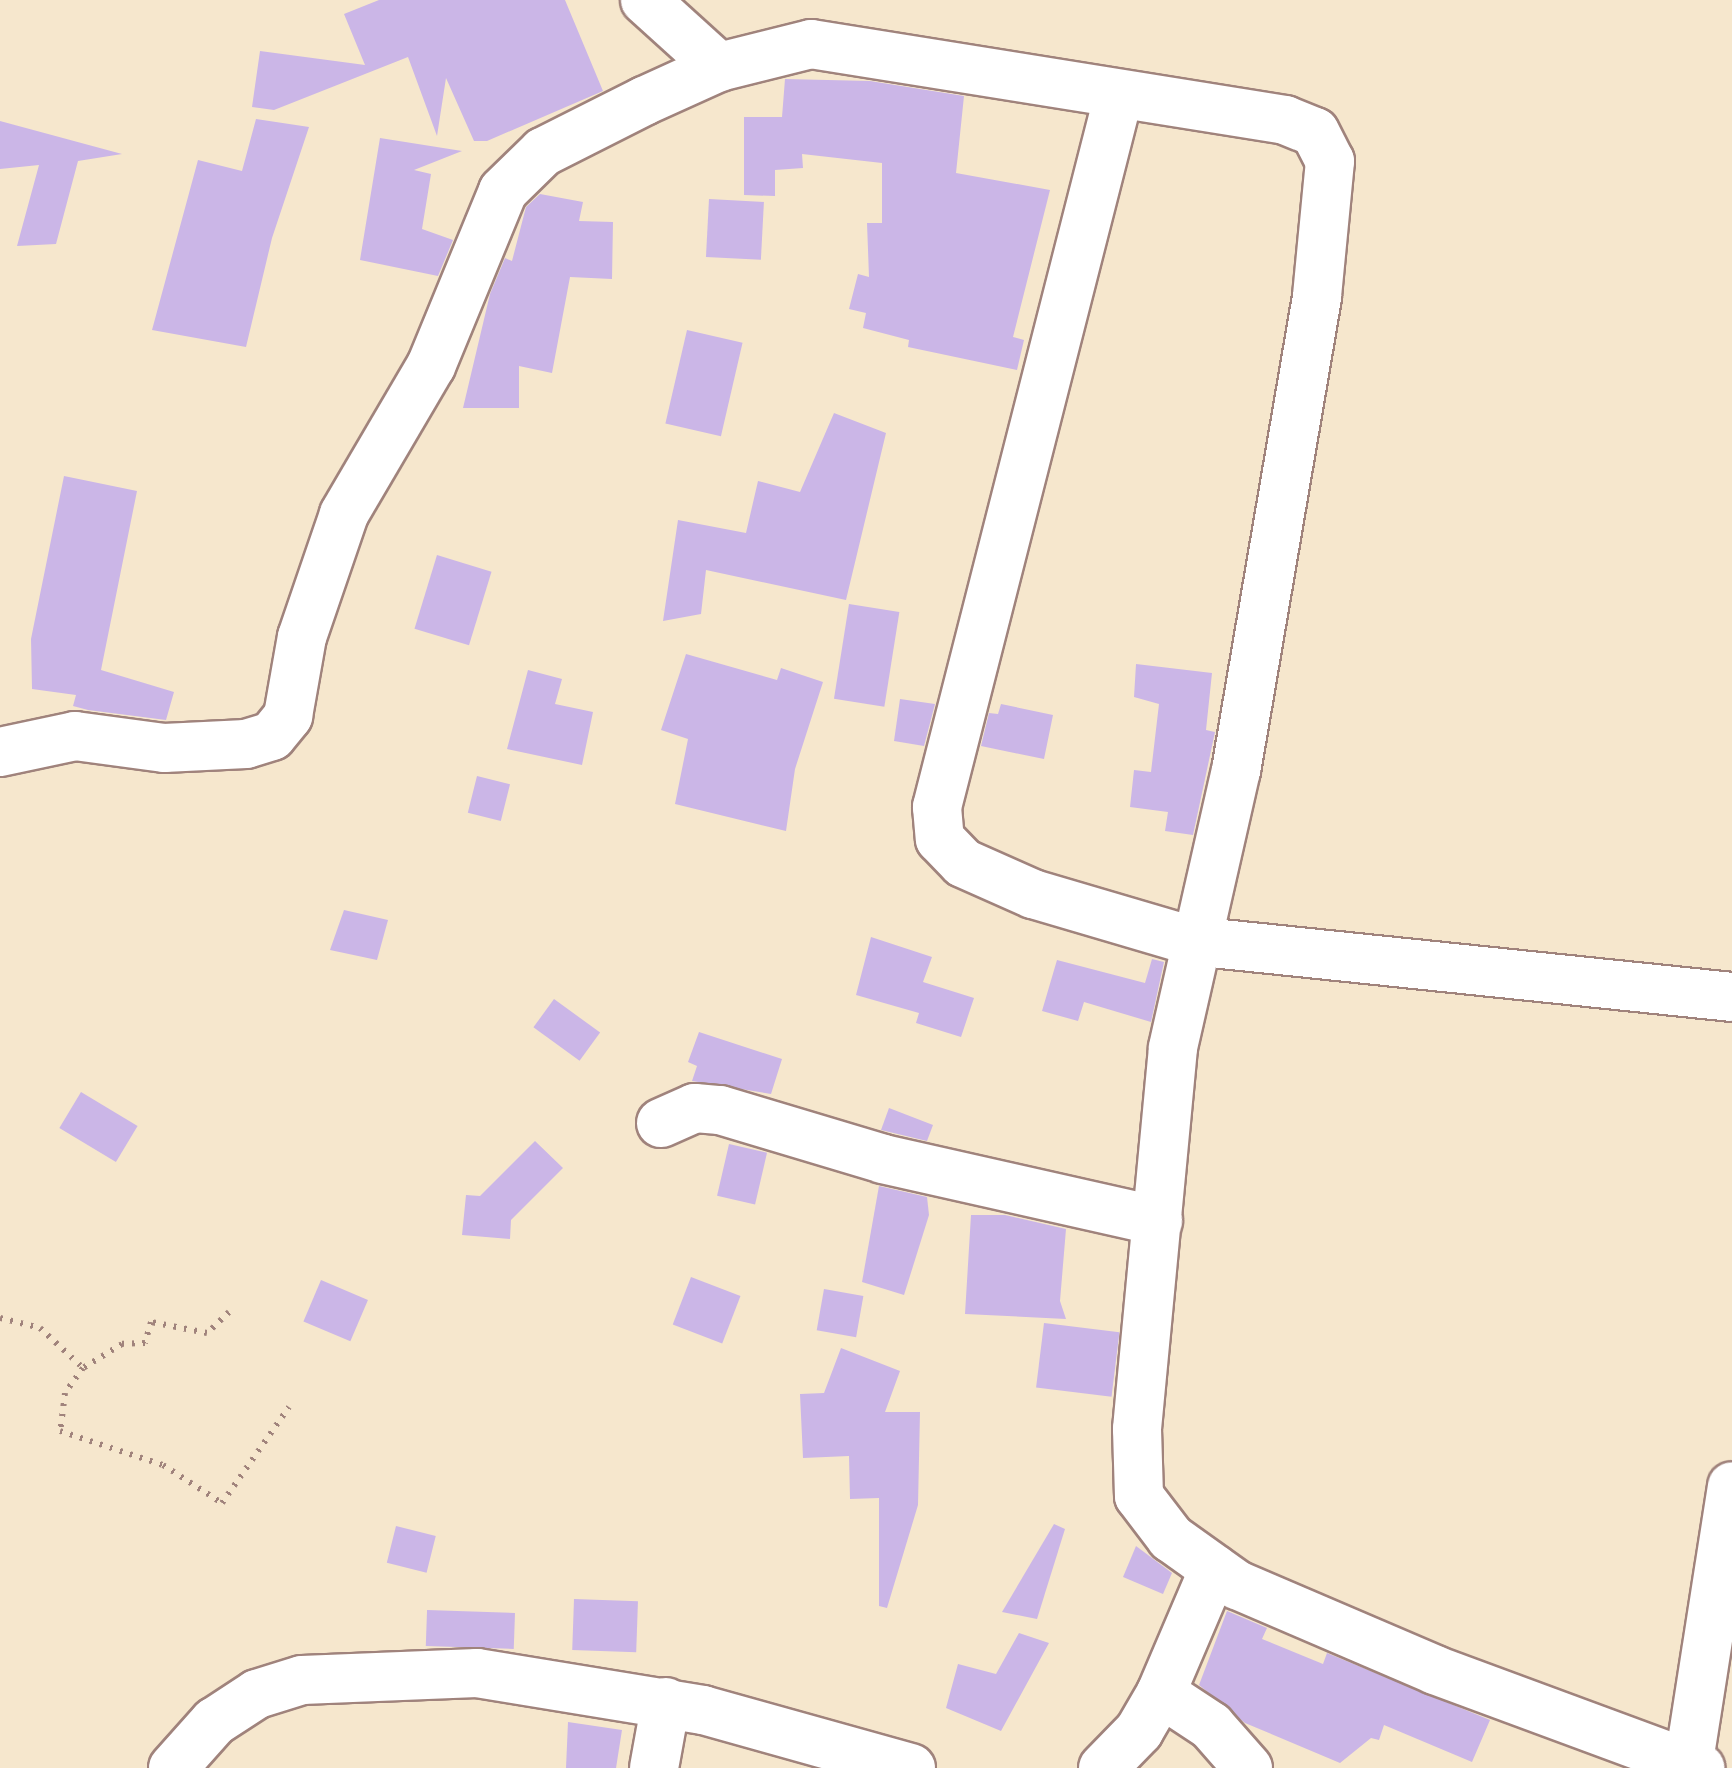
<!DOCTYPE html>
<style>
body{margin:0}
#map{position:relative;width:1732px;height:1768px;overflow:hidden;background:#f6e7cd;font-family:Mali,sans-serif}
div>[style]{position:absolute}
.building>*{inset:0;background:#cbb6e7;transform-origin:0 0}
.path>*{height:6px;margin-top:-3px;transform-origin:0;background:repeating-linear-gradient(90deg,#a0837c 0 2.5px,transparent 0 10.5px)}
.roads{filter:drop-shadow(2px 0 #a0837c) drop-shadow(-2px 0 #a0837c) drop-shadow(0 2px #a0837c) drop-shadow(0 -2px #a0837c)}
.minor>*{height:48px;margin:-24px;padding:0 24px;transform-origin:24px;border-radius:24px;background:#fff}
span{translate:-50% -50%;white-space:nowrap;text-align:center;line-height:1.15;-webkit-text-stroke:9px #fcf5e5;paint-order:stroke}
</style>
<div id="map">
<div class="building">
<i style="clip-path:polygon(379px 0,565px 0,603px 91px,487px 141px,474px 141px,446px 78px,437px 136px,408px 57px,274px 110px,252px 107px,260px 51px,365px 65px,344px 14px)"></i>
<i style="clip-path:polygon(785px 79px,870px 81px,964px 96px,956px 173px,1050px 190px,1013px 337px,1024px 340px,1017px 370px,908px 347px,909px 340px,863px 328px,866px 313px,849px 309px,858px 274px,869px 277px,867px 223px,882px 223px,882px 163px,802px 154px,803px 168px,775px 170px,775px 196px,744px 195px,744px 117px,782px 117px)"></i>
<i style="clip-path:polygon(256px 119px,309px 127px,272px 238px,246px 347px,152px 330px,198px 160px,242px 171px)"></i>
<i style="clip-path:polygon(0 121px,122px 154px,78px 161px,56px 244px,17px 246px,39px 165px,0 169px)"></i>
<i style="clip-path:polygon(380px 138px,462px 151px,414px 170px,431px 174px,422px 229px,453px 240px,438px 276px,360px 260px)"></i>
<i style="clip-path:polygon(540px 194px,583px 202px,579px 221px,613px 222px,612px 279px,570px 277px,552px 373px,519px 366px,519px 408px,463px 408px,490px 294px,505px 258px,512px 261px,526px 207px)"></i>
<i style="left:709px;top:199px;width:55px;height:58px;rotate:3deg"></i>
<i style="left:687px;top:330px;width:57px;height:96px;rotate:13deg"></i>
<i style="clip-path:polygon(834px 413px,886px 433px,846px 600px,706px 570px,701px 614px,663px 621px,678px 520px,746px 533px,758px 481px,800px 492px)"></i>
<i style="clip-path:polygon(64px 476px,137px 491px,101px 670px,174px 692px,166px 720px,88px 710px,73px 706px,76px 695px,32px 689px,31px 639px)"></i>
<i style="left:437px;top:555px;width:57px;height:77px;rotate:17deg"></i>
<i style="left:849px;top:604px;width:51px;height:96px;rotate:9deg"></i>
<i style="clip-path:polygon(686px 654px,777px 680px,781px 668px,823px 682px,795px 769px,786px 831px,675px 804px,688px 739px,661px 730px)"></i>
<i style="clip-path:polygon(1136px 664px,1212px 673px,1206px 730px,1215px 732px,1193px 835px,1165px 831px,1168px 812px,1130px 807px,1134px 770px,1151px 772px,1159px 704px,1134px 697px)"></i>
<i style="clip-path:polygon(528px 670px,562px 679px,555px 704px,593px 712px,582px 765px,507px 749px)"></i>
<i style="clip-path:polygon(900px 699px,935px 704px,924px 746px,894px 741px)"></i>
<i style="clip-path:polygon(1001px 704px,1053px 715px,1044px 759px,981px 746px,989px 713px,998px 714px)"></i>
<i style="left:477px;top:776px;width:34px;height:38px;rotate:14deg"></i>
<i style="clip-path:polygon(344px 910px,388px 920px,377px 960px,330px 950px)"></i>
<i style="clip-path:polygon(871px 937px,932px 957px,923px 982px,974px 998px,961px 1037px,916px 1023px,919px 1013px,856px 995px)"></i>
<i style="clip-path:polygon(1152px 959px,1164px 962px,1151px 1022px,1084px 1002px,1078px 1021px,1042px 1011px,1057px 960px,1145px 983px)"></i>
<i style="left:554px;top:999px;width:57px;height:35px;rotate:36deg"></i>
<i style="clip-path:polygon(699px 1032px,782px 1059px,771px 1094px,692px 1081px,697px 1066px,688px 1062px)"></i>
<i style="left:81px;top:1092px;width:66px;height:42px;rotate:31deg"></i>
<i style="clip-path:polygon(889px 1108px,933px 1125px,927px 1141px,881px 1130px)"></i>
<i style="clip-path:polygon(535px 1141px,563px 1168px,511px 1220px,510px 1239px,462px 1235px,466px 1195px,480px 1196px)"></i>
<i style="left:729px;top:1144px;width:39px;height:53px;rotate:13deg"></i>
<i style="clip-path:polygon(879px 1186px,927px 1197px,929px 1215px,904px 1295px,862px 1282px)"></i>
<i style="clip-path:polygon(971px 1215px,1005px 1215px,1066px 1229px,1060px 1301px,1066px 1319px,965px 1314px)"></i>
<i style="left:691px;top:1277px;width:53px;height:51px;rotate:21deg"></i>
<i style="left:321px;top:1280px;width:51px;height:45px;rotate:23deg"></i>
<i style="left:824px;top:1289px;width:40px;height:42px;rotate:10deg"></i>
<i style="left:1044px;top:1323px;width:76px;height:65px;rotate:7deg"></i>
<i style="clip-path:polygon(841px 1348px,900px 1371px,885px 1412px,920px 1412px,918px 1505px,887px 1608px,879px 1606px,879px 1498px,850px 1499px,849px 1456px,803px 1458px,800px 1394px,824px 1393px)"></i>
<i style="clip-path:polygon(1054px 1524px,1065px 1529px,1037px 1619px,1002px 1612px)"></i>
<i style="left:396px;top:1526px;width:41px;height:38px;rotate:14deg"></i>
<i style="clip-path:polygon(1136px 1546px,1172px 1573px,1163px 1594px,1123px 1577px)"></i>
<i style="left:574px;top:1599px;width:64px;height:51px;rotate:2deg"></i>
<i style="clip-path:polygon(1227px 1611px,1267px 1628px,1262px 1639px,1323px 1664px,1327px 1653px,1490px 1720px,1472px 1762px,1384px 1725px,1379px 1740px,1371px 1738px,1340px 1763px,1245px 1723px,1199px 1685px)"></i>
<i style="left:515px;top:1613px;width:36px;height:88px;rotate:92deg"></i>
<i style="clip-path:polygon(1019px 1633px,1049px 1643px,1001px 1731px,946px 1708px,958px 1664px,996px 1674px)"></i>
<i style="clip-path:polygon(568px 1722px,622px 1730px,616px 1768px,566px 1768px)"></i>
</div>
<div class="path">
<i style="left:229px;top:1312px;width:30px;rotate:136deg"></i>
<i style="left:207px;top:1333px;width:57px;rotate:-168.9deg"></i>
<i style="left:151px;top:1322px;width:22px;rotate:106deg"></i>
<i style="left:145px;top:1343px;width:23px;rotate:178deg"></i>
<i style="left:122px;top:1344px;width:46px;rotate:148.4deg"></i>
<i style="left:83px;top:1368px;width:31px;rotate:126deg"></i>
<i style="left:65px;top:1393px;width:38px;rotate:97deg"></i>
<i style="left:60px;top:1431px;width:108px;rotate:18.3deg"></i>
<i style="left:163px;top:1465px;width:70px;rotate:32.8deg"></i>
<i style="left:222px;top:1503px;width:117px;rotate:-55.1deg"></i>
<i style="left:0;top:1318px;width:41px;rotate:14deg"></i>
<i style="left:40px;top:1328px;width:59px;rotate:42.9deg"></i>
</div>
<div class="roads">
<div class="minor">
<i style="left:645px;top:0;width:100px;rotate:42.2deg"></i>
<i style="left:1118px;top:98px;width:732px;rotate:104.32deg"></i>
<i style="left:937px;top:807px;width:32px;rotate:85deg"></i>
<i style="left:940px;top:839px;width:33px;rotate:46deg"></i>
<i style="left:963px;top:863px;width:77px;rotate:23.9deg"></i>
<i style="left:1033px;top:894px;width:167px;rotate:16.4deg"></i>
<i style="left:1193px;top:941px;width:542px;rotate:5.93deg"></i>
<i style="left:0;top:752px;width:77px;rotate:-12deg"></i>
<i style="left:75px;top:736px;width:90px;rotate:7.7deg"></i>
<i style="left:164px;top:748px;width:82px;rotate:-2.8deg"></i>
<i style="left:246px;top:744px;width:27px;rotate:-17deg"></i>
<i style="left:272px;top:736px;width:26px;rotate:-51deg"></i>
<i style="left:288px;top:716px;width:80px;rotate:-80deg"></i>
<i style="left:302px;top:637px;width:130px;rotate:-71.1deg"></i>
<i style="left:344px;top:514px;width:172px;rotate:-59.6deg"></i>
<i style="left:431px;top:366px;width:189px;rotate:-67.6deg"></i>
<i style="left:503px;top:191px;width:56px;rotate:-44.3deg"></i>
<i style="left:543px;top:152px;width:113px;rotate:-26.8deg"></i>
<i style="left:644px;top:101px;width:82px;rotate:-24.4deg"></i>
<i style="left:719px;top:67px;width:95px;rotate:-14deg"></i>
<i style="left:811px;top:44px;width:480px;rotate:9.1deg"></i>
<i style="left:1285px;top:120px;width:32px;rotate:22deg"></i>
<i style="left:1315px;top:132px;width:33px;rotate:63deg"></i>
<i style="left:1330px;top:161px;width:137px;rotate:95.5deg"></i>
<i style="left:1317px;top:297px;width:480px;rotate:99.7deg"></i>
<i style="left:1236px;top:770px;width:285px;rotate:102.8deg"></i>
<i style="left:1173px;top:1048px;width:383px;rotate:95.4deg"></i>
<i style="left:1137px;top:1429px;width:67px;rotate:88.3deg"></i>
<i style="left:1139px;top:1496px;width:53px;rotate:52.7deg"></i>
<i style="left:1171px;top:1538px;width:81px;rotate:35.5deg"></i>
<i style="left:1237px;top:1585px;width:215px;rotate:23.2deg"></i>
<i style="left:1435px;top:1670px;width:283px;rotate:20.3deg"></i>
<i style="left:661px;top:1123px;width:37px;rotate:-24deg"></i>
<i style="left:695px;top:1108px;width:25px;rotate:5deg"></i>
<i style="left:720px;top:1110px;width:170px;rotate:16.7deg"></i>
<i style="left:883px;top:1159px;width:282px;rotate:12.7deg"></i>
<i style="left:1161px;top:1693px;width:60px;rotate:33.4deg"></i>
<i style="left:1211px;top:1726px;width:56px;rotate:48.6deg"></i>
<i style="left:1689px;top:1761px;width:278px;rotate:-81.1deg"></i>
<i style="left:173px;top:1768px;width:62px;rotate:-48.3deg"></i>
<i style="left:214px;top:1722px;width:51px;rotate:-33.1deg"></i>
<i style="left:257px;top:1694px;width:47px;rotate:-17.3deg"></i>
<i style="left:302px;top:1680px;width:175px;rotate:-2.3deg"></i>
<i style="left:477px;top:1673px;width:229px;rotate:9.3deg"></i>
<i style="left:703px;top:1710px;width:216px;rotate:15.6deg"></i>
<i style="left:654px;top:1768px;width:67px;rotate:-79.7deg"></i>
<i style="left:1103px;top:1768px;width:52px;rotate:-45.8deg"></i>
<i style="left:1139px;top:1731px;width:44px;rotate:-59.9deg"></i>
<i style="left:1161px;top:1693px;width:135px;rotate:-66.9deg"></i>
</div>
</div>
</div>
